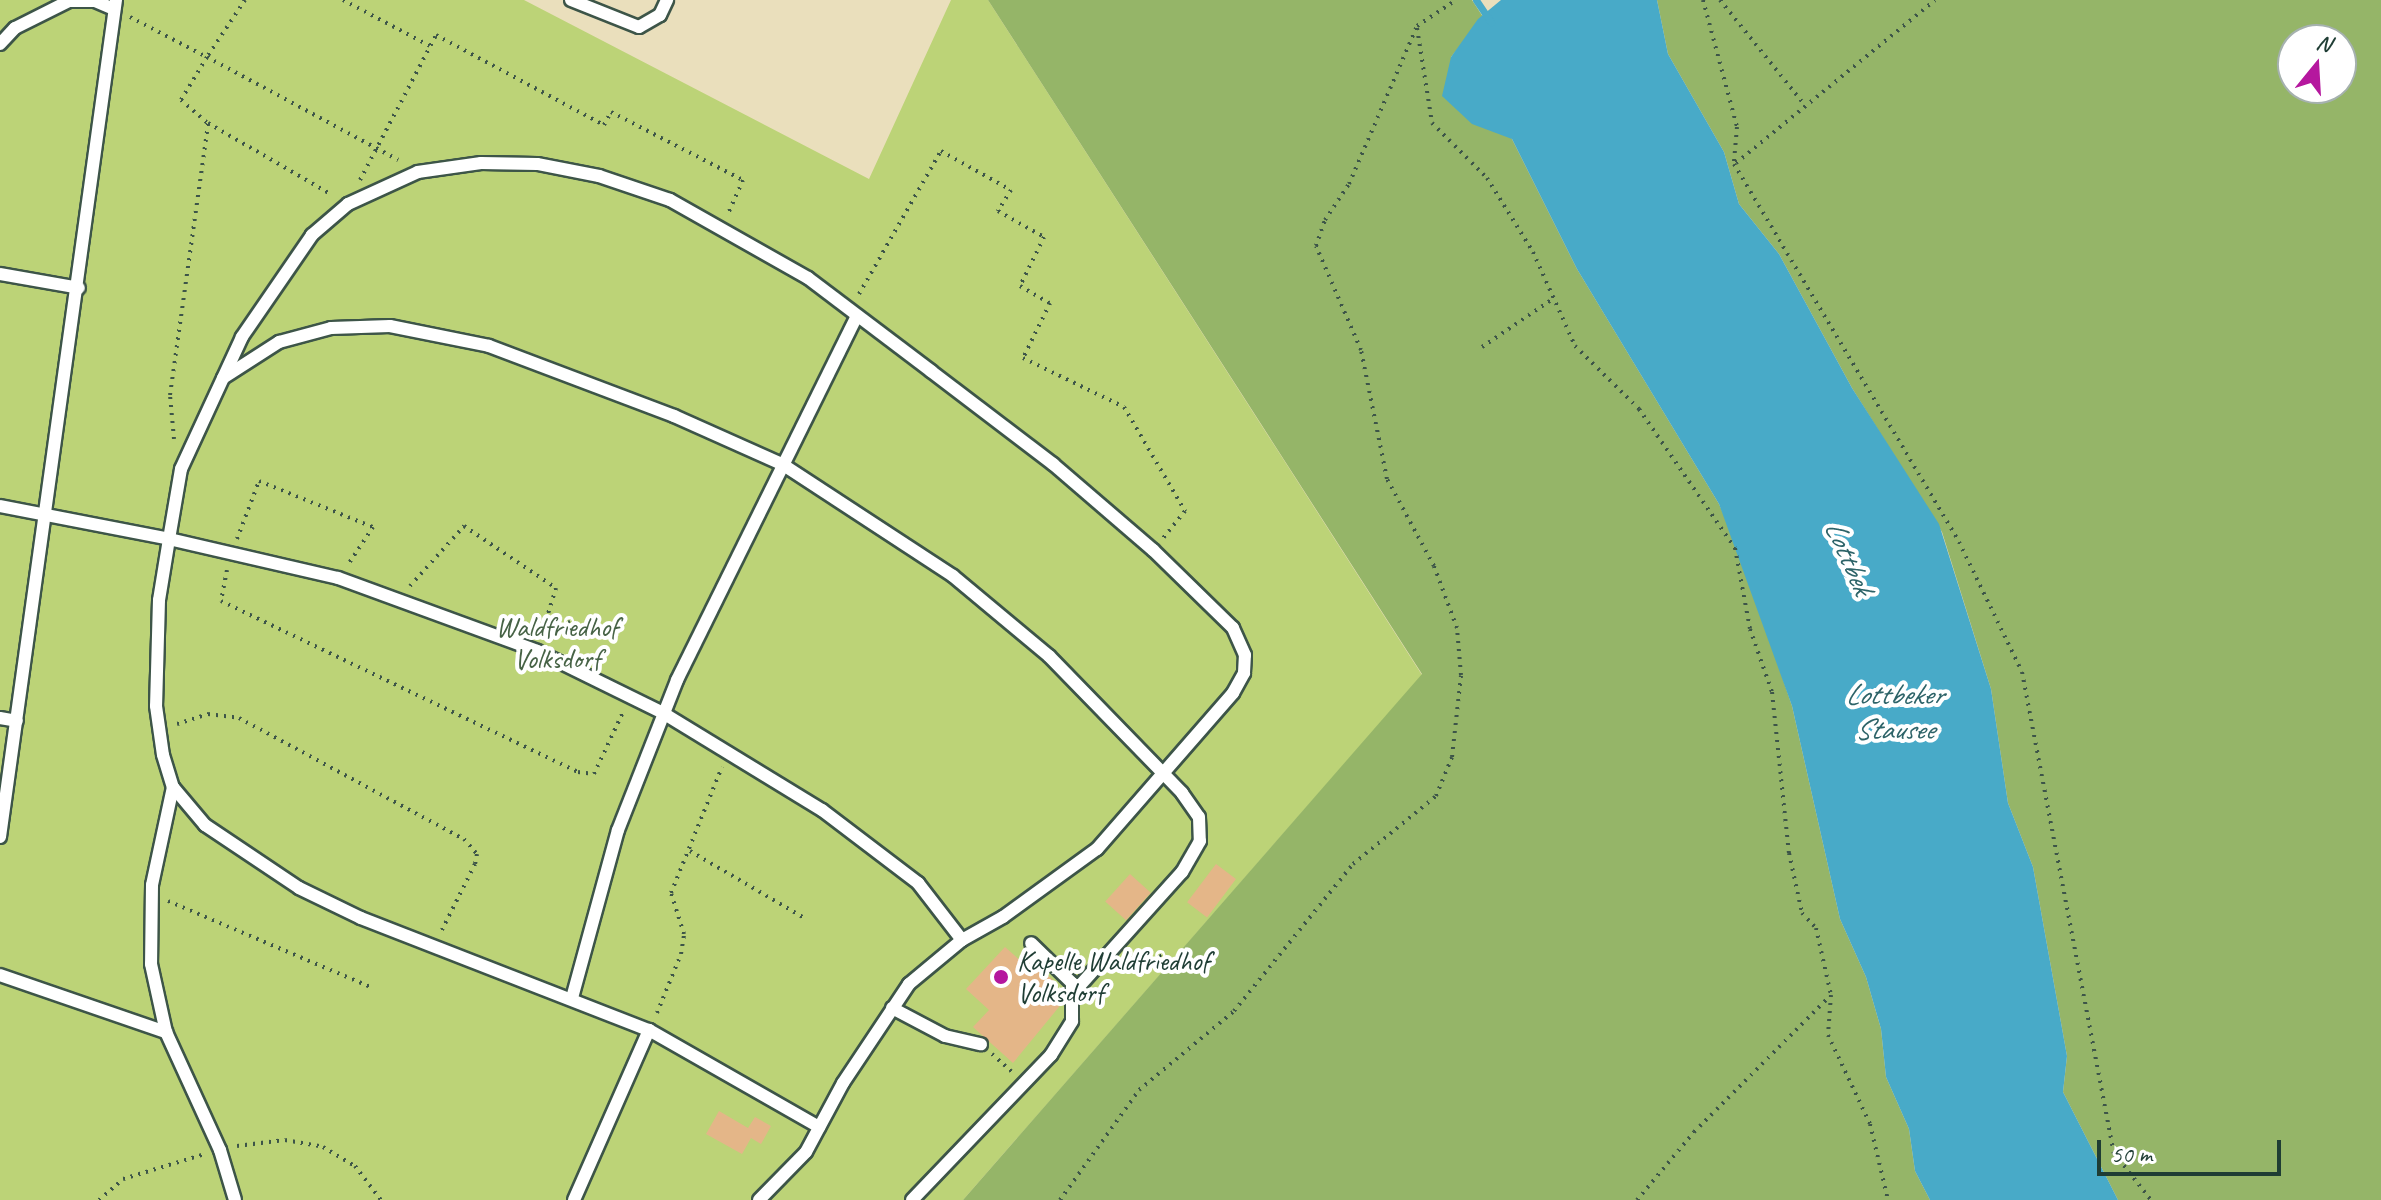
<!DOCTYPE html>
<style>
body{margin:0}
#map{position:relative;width:2381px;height:1200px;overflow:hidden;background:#eadfbc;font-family:Caveat,sans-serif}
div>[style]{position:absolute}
.green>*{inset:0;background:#bcd377}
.forest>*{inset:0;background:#95b568}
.water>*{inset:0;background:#48aac8}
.stream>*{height:7px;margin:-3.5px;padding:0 3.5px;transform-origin:3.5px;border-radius:3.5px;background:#48aac8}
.building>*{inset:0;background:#e4b688;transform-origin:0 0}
.path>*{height:4px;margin-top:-2px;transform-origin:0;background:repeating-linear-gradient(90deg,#3d5548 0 2px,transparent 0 8px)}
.roads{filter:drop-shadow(2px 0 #3d5548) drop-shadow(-2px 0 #3d5548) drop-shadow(0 2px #3d5548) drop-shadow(0 -2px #3d5548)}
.lane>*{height:12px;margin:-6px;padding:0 6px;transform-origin:6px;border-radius:6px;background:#fff}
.dots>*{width:22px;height:22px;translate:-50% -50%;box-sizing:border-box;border:4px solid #fff;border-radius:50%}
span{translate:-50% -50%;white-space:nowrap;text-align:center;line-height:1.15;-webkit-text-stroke:8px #fff;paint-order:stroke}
.park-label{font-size:28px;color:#466245}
.poi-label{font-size:28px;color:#1f3d34}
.left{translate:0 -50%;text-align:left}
.water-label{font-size:30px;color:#2d6368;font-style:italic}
.north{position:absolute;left:2277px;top:24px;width:80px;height:80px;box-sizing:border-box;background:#fff;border:2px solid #a5b1ae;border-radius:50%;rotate:18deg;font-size:22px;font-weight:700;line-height:32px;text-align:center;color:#1f3d34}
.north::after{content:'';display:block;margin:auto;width:28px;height:36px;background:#b5179e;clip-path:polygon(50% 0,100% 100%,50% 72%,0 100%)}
.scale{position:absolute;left:2097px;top:1140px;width:184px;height:36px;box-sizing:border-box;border:4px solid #1f3d34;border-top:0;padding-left:10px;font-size:24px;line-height:28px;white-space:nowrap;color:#1f3d34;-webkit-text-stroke:6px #fff;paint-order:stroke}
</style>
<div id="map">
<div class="green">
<i style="clip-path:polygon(0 0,524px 0,869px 179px,951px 0,988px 0,1422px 675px,963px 1200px,0 1200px)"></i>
</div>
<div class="forest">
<i style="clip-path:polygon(988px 0,1472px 0,1483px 17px,1451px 57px,1512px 139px,1577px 269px,1719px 504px,1738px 547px,1792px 706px,1840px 919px,1866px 977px,1881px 1029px,1886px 1077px,1909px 1129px,1915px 1171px,1930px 1200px,963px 1200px,1422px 674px)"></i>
<i style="clip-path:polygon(evenodd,1657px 0,2381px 0,2381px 1200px,2118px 1200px,2063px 1092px,2067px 1056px,2033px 867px,2008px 803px,1991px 689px,1942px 532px,1852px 388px,1779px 254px,1739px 204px,1724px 152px,1668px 54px,1657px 0,2293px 40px,2341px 40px,2341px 88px,2293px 88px,2293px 40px)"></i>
</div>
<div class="water">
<i style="clip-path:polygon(1501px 0,1657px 0,1668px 54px,1724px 152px,1739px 204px,1779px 254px,1852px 388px,1939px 524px,1991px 689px,2008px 803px,2033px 867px,2067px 1056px,2063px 1092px,2118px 1200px,1930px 1200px,1915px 1171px,1909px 1129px,1886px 1077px,1881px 1029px,1866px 977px,1840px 919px,1792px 706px,1719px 504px,1577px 269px,1512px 139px,1472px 124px,1442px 96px,1451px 57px,1478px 19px)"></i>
</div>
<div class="stream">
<i style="left:1476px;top:0;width:27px;rotate:56deg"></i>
</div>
<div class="building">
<i style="left:1216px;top:864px;width:25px;height:48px;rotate:37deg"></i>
<i style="left:1130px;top:874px;width:28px;height:37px;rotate:42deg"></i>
<i style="clip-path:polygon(1005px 947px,1031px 970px,1036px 964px,1056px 983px,1049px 989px,1063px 1002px,1013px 1063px,973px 1027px,989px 1010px,966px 989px)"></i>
<i style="clip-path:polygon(719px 1111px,748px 1128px,755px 1117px,771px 1126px,761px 1144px,751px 1138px,742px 1154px,706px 1134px)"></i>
</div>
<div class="path">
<i style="left:245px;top:0;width:69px;rotate:123.7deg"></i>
<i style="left:207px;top:57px;width:217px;rotate:28.3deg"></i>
<i style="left:343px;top:0;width:98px;rotate:27.9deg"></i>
<i style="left:1703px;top:0;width:131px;rotate:75deg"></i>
<i style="left:1737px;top:127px;width:37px;rotate:95deg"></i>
<i style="left:1734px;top:164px;width:440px;rotate:59.2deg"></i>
<i style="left:1959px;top:542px;width:144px;rotate:64.1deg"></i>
<i style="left:2022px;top:672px;width:490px;rotate:79.2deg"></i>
<i style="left:2114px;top:1153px;width:60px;rotate:51.8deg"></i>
<i style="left:1720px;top:0;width:132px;rotate:51.1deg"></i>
<i style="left:130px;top:17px;width:87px;rotate:27.5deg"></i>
<i style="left:207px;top:57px;width:50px;rotate:121.2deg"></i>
<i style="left:181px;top:100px;width:35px;rotate:41deg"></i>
<i style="left:1417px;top:28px;width:96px;rotate:81deg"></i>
<i style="left:1432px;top:123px;width:78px;rotate:45deg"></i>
<i style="left:1487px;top:178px;width:87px;rotate:58.1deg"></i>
<i style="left:1533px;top:252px;width:103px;rotate:65.9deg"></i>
<i style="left:1575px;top:346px;width:90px;rotate:44.5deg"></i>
<i style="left:1639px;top:409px;width:169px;rotate:55.4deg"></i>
<i style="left:1735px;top:548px;width:82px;rotate:79.5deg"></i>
<i style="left:1750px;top:629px;width:67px;rotate:70.8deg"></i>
<i style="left:1772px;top:692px;width:162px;rotate:84deg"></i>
<i style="left:1789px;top:853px;width:61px;rotate:77.8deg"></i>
<i style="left:1802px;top:913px;width:21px;rotate:47deg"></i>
<i style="left:1816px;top:928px;width:69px;rotate:77.4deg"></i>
<i style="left:1831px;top:995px;width:40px;rotate:94.3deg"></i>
<i style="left:1828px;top:1035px;width:98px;rotate:64.7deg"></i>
<i style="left:1870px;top:1124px;width:78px;rotate:76.7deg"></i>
<i style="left:1736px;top:163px;width:257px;rotate:-39.3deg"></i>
<i style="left:360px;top:180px;width:164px;rotate:-62.3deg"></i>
<i style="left:436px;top:35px;width:191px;rotate:28.2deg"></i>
<i style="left:604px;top:125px;width:15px;rotate:-62deg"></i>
<i style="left:611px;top:112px;width:148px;rotate:27.3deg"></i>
<i style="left:743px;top:180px;width:36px;rotate:114deg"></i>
<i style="left:859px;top:294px;width:165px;rotate:-60.2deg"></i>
<i style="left:941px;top:151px;width:80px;rotate:29.1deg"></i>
<i style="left:1011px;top:190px;width:25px;rotate:122deg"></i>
<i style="left:998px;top:211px;width:53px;rotate:29.5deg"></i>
<i style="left:1044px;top:237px;width:55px;rotate:116.1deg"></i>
<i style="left:1020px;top:286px;width:34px;rotate:30deg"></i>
<i style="left:1050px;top:303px;width:61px;rotate:116.1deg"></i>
<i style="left:1023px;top:358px;width:112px;rotate:25.9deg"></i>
<i style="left:1124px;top:407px;width:121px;rotate:59.6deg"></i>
<i style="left:1185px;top:511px;width:35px;rotate:129deg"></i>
<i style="left:1482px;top:347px;width:87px;rotate:-34.2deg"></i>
<i style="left:174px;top:439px;width:44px;rotate:-95.2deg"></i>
<i style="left:170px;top:395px;width:275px;rotate:-82deg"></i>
<i style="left:208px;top:123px;width:143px;rotate:30.1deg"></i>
<i style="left:237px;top:539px;width:62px;rotate:-69.2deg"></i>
<i style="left:259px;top:481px;width:123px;rotate:22deg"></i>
<i style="left:373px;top:527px;width:43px;rotate:123.7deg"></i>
<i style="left:227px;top:570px;width:32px;rotate:101deg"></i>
<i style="left:221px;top:601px;width:396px;rotate:25.6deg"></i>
<i style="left:578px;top:772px;width:16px;rotate:7deg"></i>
<i style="left:594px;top:774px;width:68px;rotate:-64.9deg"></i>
<i style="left:410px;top:586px;width:81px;rotate:-48deg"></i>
<i style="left:464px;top:526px;width:111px;rotate:34deg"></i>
<i style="left:556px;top:588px;width:47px;rotate:107.3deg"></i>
<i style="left:177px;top:724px;width:33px;rotate:-18deg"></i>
<i style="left:208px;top:714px;width:31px;rotate:7deg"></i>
<i style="left:239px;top:718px;width:255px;rotate:28.3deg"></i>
<i style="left:464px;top:839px;width:20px;rotate:49deg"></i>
<i style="left:477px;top:854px;width:10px;rotate:101deg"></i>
<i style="left:475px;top:864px;width:74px;rotate:116.6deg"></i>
<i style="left:690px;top:851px;width:134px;rotate:30.4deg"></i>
<i style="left:168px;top:901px;width:223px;rotate:23deg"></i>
<i style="left:657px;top:1013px;width:64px;rotate:-67.9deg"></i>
<i style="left:681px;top:954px;width:20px;rotate:-81deg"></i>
<i style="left:684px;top:934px;width:43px;rotate:-107.6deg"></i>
<i style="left:671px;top:893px;width:136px;rotate:-68deg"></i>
<i style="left:992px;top:1054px;width:27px;rotate:42deg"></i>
<i style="left:237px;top:1146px;width:48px;rotate:-7.1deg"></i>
<i style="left:285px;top:1140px;width:39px;rotate:10deg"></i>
<i style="left:323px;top:1147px;width:37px;rotate:31deg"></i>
<i style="left:355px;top:1166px;width:43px;rotate:52.6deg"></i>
<i style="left:99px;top:1200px;width:32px;rotate:-41deg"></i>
<i style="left:123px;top:1179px;width:86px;rotate:-17deg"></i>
<i style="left:1060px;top:1200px;width:135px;rotate:-54.3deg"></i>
<i style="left:1139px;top:1090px;width:124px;rotate:-39.7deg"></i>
<i style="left:1234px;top:1011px;width:189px;rotate:-51deg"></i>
<i style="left:1353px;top:864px;width:107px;rotate:-39.3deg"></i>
<i style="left:1436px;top:796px;width:42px;rotate:-67.7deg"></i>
<i style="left:1452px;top:757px;width:82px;rotate:-83.7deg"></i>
<i style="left:1461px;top:675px;width:47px;rotate:-94.9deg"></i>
<i style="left:1457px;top:628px;width:66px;rotate:-110.4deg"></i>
<i style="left:1434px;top:566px;width:99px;rotate:-118.4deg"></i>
<i style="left:1387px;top:479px;width:132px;rotate:-101.4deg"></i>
<i style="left:1361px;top:350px;width:113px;rotate:-113.4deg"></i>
<i style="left:1316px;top:246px;width:28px;rotate:-71deg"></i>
<i style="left:1325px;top:220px;width:43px;rotate:-56.3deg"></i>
<i style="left:1349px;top:184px;width:172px;rotate:-66.7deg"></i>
<i style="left:1417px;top:26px;width:47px;rotate:-33.7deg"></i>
<i style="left:1637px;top:1200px;width:89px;rotate:-50deg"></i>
<i style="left:1694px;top:1132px;width:192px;rotate:-45deg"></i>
</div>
<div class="roads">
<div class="lane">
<i style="left:571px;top:0;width:73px;rotate:21.7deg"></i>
<i style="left:639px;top:27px;width:24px;rotate:-30deg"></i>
<i style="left:660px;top:15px;width:17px;rotate:-65deg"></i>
<i style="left:0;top:44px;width:22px;rotate:-47deg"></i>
<i style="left:15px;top:28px;width:60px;rotate:-26.6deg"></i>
<i style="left:69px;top:1px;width:26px"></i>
<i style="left:95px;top:1px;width:21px;rotate:23deg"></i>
<i style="left:0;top:274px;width:80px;rotate:10deg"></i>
<i style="left:223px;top:378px;width:67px;rotate:-32.7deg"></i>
<i style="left:279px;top:342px;width:54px;rotate:-15.1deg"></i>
<i style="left:331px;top:328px;width:59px;rotate:-1.9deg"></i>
<i style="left:390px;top:326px;width:101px;rotate:11.4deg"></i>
<i style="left:489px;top:346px;width:198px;rotate:20.7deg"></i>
<i style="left:674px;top:416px;width:118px;rotate:24deg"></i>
<i style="left:782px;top:464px;width:204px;rotate:33.2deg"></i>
<i style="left:953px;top:576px;width:125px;rotate:39.8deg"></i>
<i style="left:1049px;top:656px;width:191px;rotate:45.8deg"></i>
<i style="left:1182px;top:793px;width:29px;rotate:55deg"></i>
<i style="left:1199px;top:817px;width:24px;rotate:88deg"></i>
<i style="left:1200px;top:841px;width:36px;rotate:120deg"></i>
<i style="left:1182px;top:872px;width:160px;rotate:132deg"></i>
<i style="left:0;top:506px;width:172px;rotate:11deg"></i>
<i style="left:169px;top:539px;width:173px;rotate:13deg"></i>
<i style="left:338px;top:578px;width:212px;rotate:20.1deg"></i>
<i style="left:537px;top:651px;width:140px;rotate:26.2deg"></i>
<i style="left:663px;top:713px;width:186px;rotate:31.4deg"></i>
<i style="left:822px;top:810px;width:121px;rotate:37.2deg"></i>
<i style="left:918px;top:883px;width:72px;rotate:52.3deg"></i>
<i style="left:962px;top:940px;width:47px;rotate:-29.3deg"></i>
<i style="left:1003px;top:917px;width:116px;rotate:-35.9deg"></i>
<i style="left:1097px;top:849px;width:207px;rotate:-48.9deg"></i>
<i style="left:1233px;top:693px;width:23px;rotate:-61deg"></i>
<i style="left:1244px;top:673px;width:18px;rotate:-87deg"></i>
<i style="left:1245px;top:655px;width:30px;rotate:-114deg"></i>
<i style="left:1233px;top:628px;width:112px;rotate:-135.7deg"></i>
<i style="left:1153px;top:550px;width:132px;rotate:-139.3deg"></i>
<i style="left:1053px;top:464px;width:153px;rotate:-142.7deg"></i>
<i style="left:931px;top:371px;width:154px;rotate:-142.9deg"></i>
<i style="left:808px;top:278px;width:159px;rotate:-150.5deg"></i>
<i style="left:670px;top:200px;width:75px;rotate:-161.3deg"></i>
<i style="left:599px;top:176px;width:63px;rotate:-169deg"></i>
<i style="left:537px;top:164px;width:56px;rotate:-179deg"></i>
<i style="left:481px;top:163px;width:64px;rotate:171.9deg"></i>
<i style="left:418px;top:172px;width:77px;rotate:155.4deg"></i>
<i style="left:348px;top:204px;width:48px;rotate:139.3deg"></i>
<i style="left:312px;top:235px;width:124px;rotate:124.5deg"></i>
<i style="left:242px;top:337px;width:145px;rotate:114.8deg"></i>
<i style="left:181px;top:469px;width:71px;rotate:99.7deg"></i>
<i style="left:169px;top:539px;width:62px;rotate:99.3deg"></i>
<i style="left:159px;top:600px;width:106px;rotate:91.6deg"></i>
<i style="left:156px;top:706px;width:49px;rotate:81.9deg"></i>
<i style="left:163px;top:755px;width:34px;rotate:73deg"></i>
<i style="left:173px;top:787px;width:50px;rotate:49.9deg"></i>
<i style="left:205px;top:825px;width:113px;rotate:33.8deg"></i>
<i style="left:299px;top:888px;width:69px;rotate:25.8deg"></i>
<i style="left:361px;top:918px;width:309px;rotate:21.3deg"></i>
<i style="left:649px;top:1030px;width:196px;rotate:29.7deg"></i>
<i style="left:0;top:718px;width:17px;rotate:10deg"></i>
<i style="left:173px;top:787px;width:100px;rotate:102.1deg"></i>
<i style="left:152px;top:885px;width:79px;rotate:90.7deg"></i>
<i style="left:151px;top:964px;width:70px;rotate:77.6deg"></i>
<i style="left:166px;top:1032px;width:130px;rotate:65.4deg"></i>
<i style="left:220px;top:1150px;width:52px;rotate:73.3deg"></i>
<i style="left:0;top:837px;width:845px;rotate:-82.11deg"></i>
<i style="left:0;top:975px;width:176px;rotate:19deg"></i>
<i style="left:572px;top:998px;width:174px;rotate:-74.7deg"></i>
<i style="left:618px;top:830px;width:161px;rotate:-68.5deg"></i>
<i style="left:677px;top:680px;width:406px;rotate:-63.7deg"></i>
<i style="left:892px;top:1008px;width:60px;rotate:27.8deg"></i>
<i style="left:945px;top:1036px;width:37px;rotate:13deg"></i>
<i style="left:574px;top:1200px;width:186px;rotate:-66.2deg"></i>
<i style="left:759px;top:1200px;width:67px;rotate:-45.6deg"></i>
<i style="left:806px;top:1152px;width:78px;rotate:-61.8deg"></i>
<i style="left:843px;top:1083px;width:119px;rotate:-56.3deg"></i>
<i style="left:909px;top:984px;width:69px;rotate:-39.7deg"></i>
<i style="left:912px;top:1200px;width:201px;rotate:-46.2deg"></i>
<i style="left:1051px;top:1055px;width:40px;rotate:-58deg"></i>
<i style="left:1072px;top:1021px;width:38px;rotate:-90deg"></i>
<i style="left:1072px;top:983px;width:57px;rotate:-135.7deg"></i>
</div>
</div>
<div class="dots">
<i style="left:1001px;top:977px;background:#b5179e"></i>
</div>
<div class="park-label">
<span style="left:557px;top:643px">Waldfriedhof<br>Volksdorf</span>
</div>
<div class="poi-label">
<span class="left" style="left:1017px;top:977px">Kapelle Waldfriedhof<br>Volksdorf</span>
</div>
<div class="water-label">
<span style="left:1849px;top:557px;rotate:66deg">Lottbek</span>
<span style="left:1894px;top:711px">Lottbeker<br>Stausee</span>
</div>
<div class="north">N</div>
<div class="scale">50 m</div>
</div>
